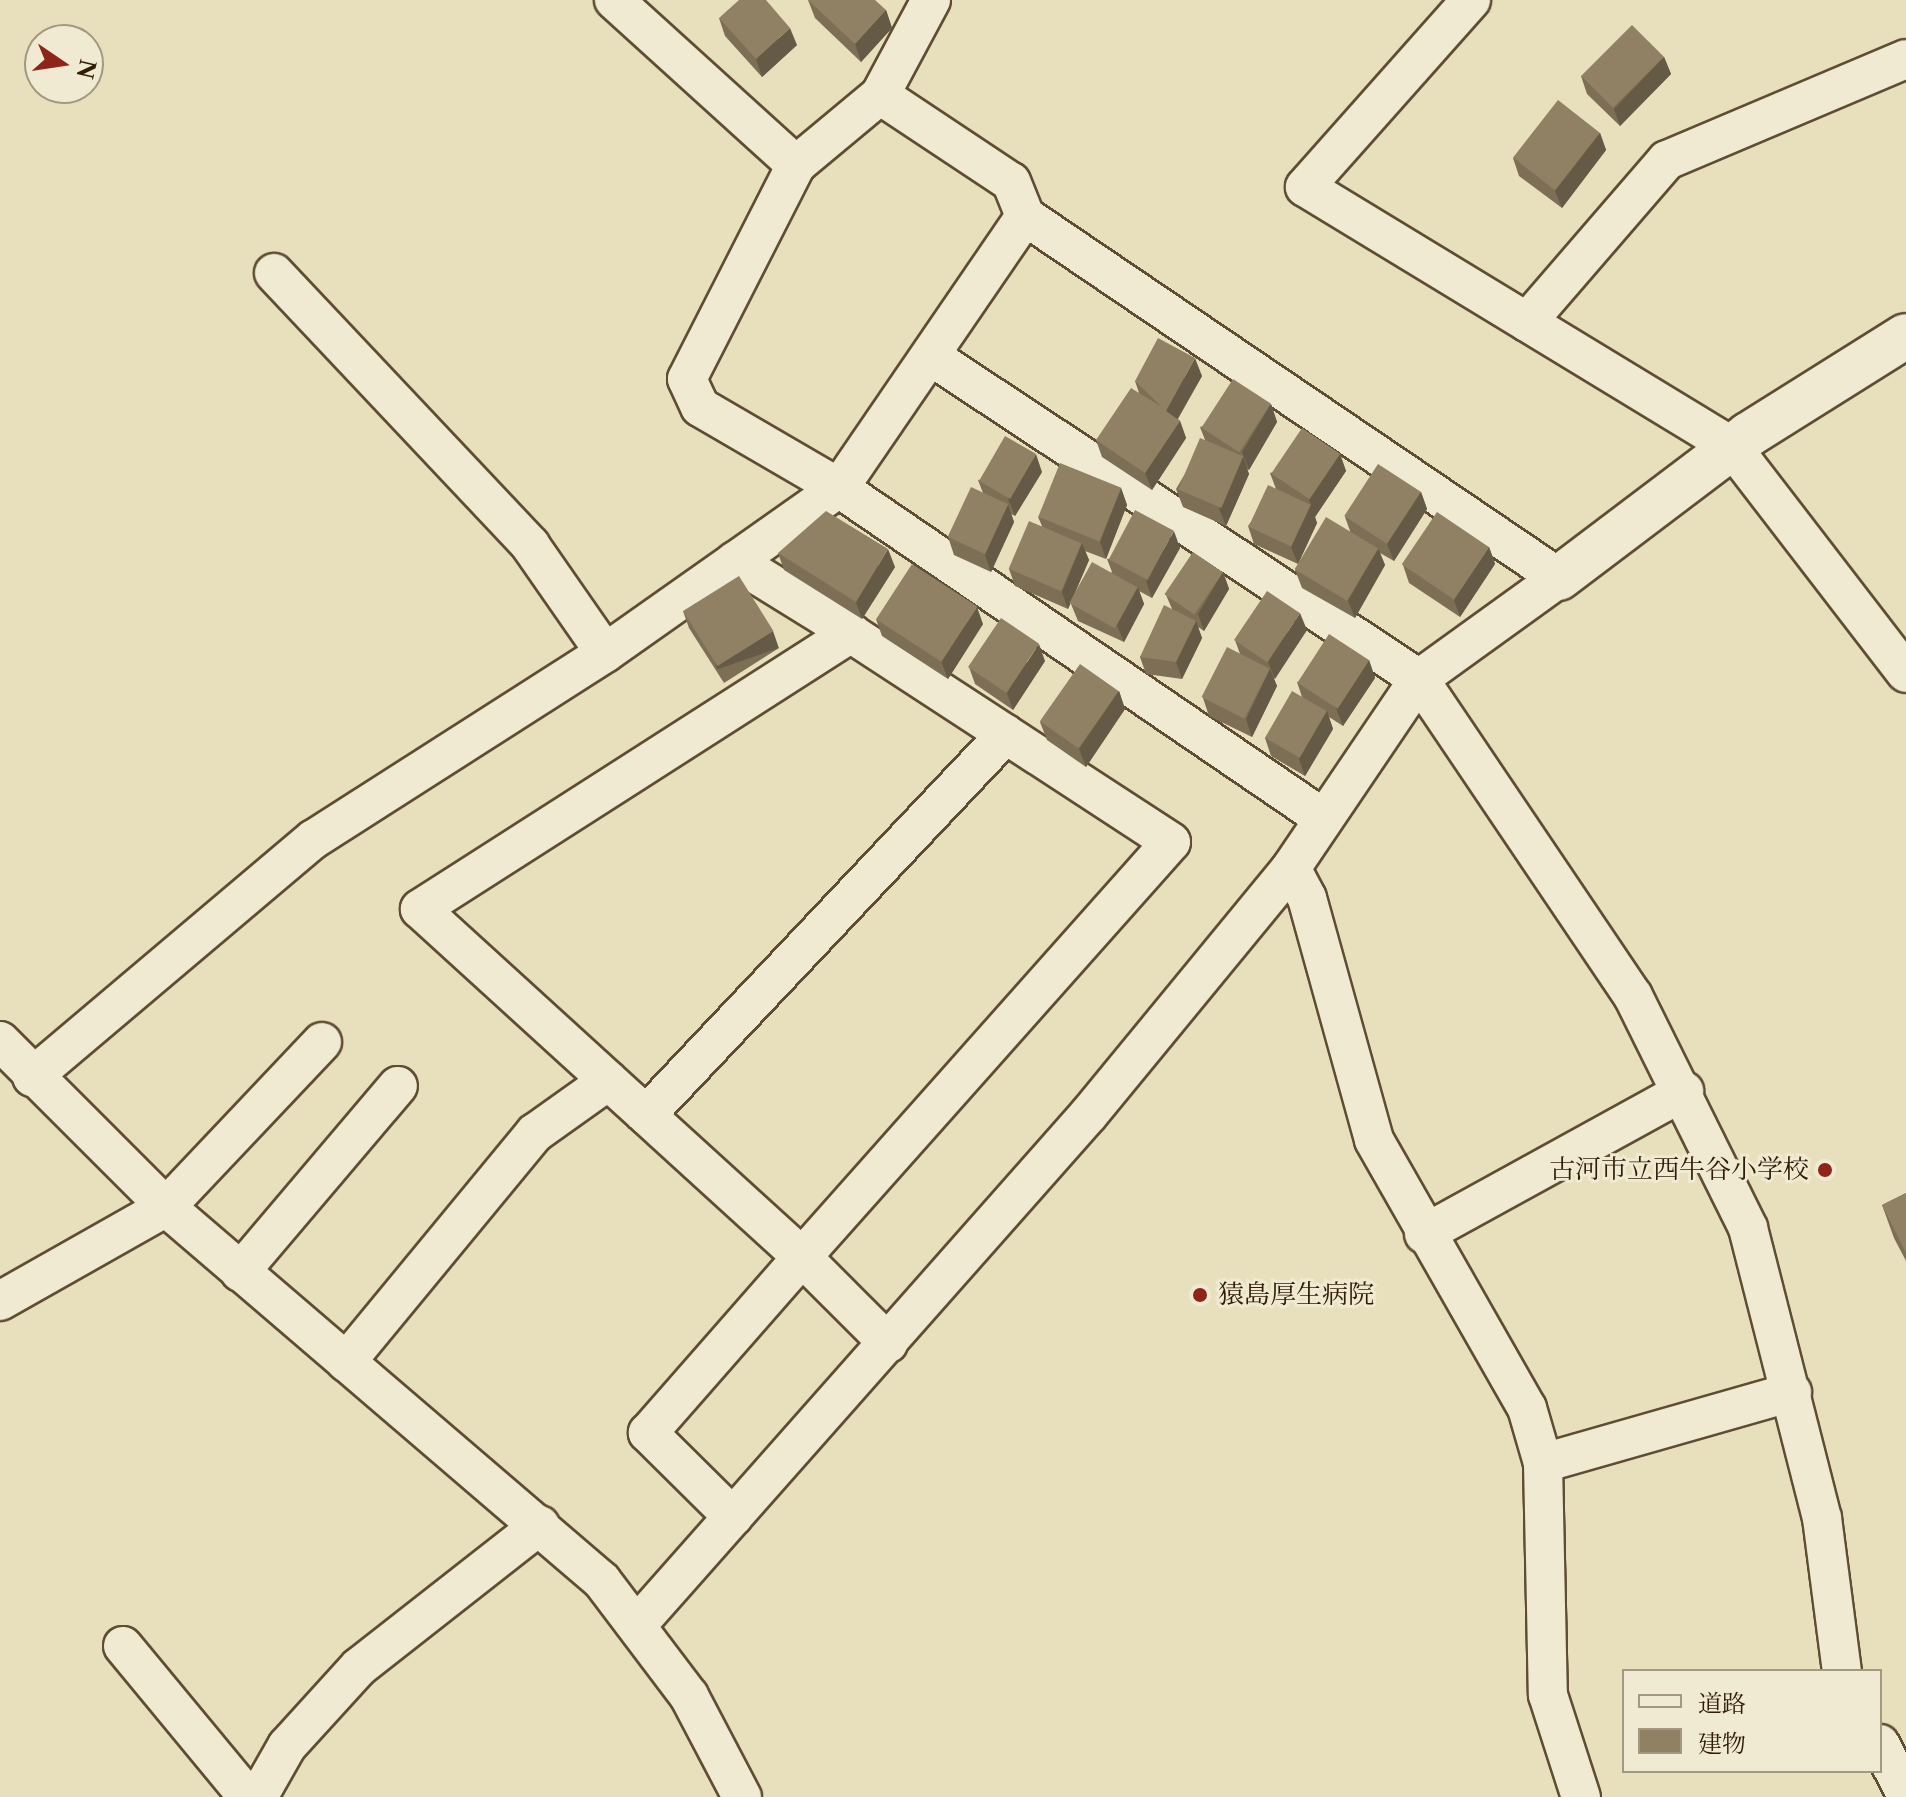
<!DOCTYPE html>
<meta charset="utf-8">
<style>
body{margin:0}
#map{position:relative;width:1906px;height:1797px;overflow:hidden;background:#e8dfbc;font-family:"Libre Caslon Text","Noto Serif JP",serif}
div>[style]{position:absolute}
.roads{filter:drop-shadow(2px 0 #5f4d33) drop-shadow(-2px 0 #5f4d33) drop-shadow(0 2px #5f4d33) drop-shadow(0 -2px #5f4d33)}
.minor>*{height:38px;margin:-19px;padding:0 19px;transform-origin:19px;border-radius:19px;background:#f0ead3}
.tertiary>*{height:44px;margin:-22px;padding:0 22px;transform-origin:22px;border-radius:22px;background:#f0ead3}
.wall>*{inset:0;background:#7c6f56}
.shaded-wall>*{inset:0;background:#655a46;transform-origin:0 0}
.building>*{inset:0;background:#908164;transform-origin:0 0}
.dots>*{width:22px;height:22px;translate:-50% -50%;box-sizing:border-box;border:4px solid #f0ead3;border-radius:50%}
span{translate:-50% -50%;white-space:nowrap;text-align:center;line-height:1.15;-webkit-text-stroke:6px #f0ead3;paint-order:stroke}
.poi-label{font-size:26px;color:#311c05}
.right{translate:-100% -50%;text-align:right}
.left{translate:0 -50%;text-align:left}
.legend{position:absolute;left:1622px;top:1669px;width:260px;height:104px;box-sizing:border-box;background:#f0ead3;border:2px solid #a49881;margin:0;padding:10px 14px;list-style:none;font-size:24px;color:#311c05}
.legend li{display:flex;align-items:center;gap:16px;height:40px}
.legend b{width:40px;border:2px solid #a49881}
.north{position:absolute;left:24px;top:24px;width:80px;height:80px;box-sizing:border-box;background:#f0ead3;border:2px solid #a49881;border-radius:50%;rotate:103deg;font-size:22px;font-weight:700;line-height:32px;text-align:center;color:#311c05}
.north::after{content:'';display:block;margin:auto;width:28px;height:36px;background:#8f2418;clip-path:polygon(50% 0,100% 100%,50% 72%,0 100%)}
</style>
<div id="map">
<div class="roads">
<div class="minor">
<i style="left:614px;top:0;width:246px;rotate:42.2deg"></i>
<i style="left:931px;top:0;width:108px;rotate:118.2deg"></i>
<i style="left:880px;top:95px;width:109px;rotate:140.2deg"></i>
<i style="left:796px;top:165px;width:240px;rotate:117deg"></i>
<i style="left:687px;top:379px;width:31px;rotate:65deg"></i>
<i style="left:700px;top:407px;width:161px;rotate:30.2deg"></i>
<i style="left:839px;top:488px;width:586px;rotate:34.29deg"></i>
<i style="left:1471px;top:0;width:250px;rotate:131.6deg"></i>
<i style="left:1305px;top:187px;width:500px;rotate:31.3deg"></i>
<i style="left:1732px;top:447px;width:285px;rotate:52.4deg"></i>
<i style="left:274px;top:273px;width:374px;rotate:46.7deg"></i>
<i style="left:530px;top:545px;width:131px;rotate:55.2deg"></i>
<i style="left:1527px;top:322px;width:214px;rotate:-49.2deg"></i>
<i style="left:1667px;top:160px;width:259px;rotate:-22.9deg"></i>
<i style="left:932px;top:357px;width:584px;rotate:33.47deg"></i>
<i style="left:1419px;top:679px;width:382px;rotate:56deg"></i>
<i style="left:1633px;top:996px;width:259px;rotate:63.6deg"></i>
<i style="left:1748px;top:1228px;width:299px;rotate:75.7deg"></i>
<i style="left:1822px;top:1518px;width:154px;rotate:82.6deg"></i>
<i style="left:735px;top:561px;width:137px;rotate:31.8deg"></i>
<i style="left:1291px;top:868px;width:34px;rotate:62deg"></i>
<i style="left:1307px;top:898px;width:251px;rotate:74.5deg"></i>
<i style="left:1374px;top:1140px;width:309px;rotate:60.3deg"></i>
<i style="left:1527px;top:1408px;width:57px;rotate:73.8deg"></i>
<i style="left:1543px;top:1463px;width:232px;rotate:88.8deg"></i>
<i style="left:1548px;top:1695px;width:107px;rotate:72.1deg"></i>
<i style="left:0;top:1041px;width:235px;rotate:45deg"></i>
<i style="left:166px;top:1207px;width:574px;rotate:40.62deg"></i>
<i style="left:602px;top:1581px;width:144px;rotate:52.9deg"></i>
<i style="left:689px;top:1696px;width:114px;rotate:62.3deg"></i>
<i style="left:32px;top:1077px;width:369px;rotate:-40.2deg"></i>
<i style="left:314px;top:839px;width:345px;rotate:-32.6deg"></i>
<i style="left:605px;top:653px;width:286px;rotate:-35.2deg"></i>
<i style="left:839px;top:488px;width:330px;rotate:-55.6deg"></i>
<i style="left:646px;top:1115px;width:524px;rotate:-46.62deg"></i>
<i style="left:1424px;top:1234px;width:297px;rotate:-28.8deg"></i>
<i style="left:240px;top:1272px;width:244px;rotate:-49.7deg"></i>
<i style="left:0;top:1301px;width:191px;rotate:-29.5deg"></i>
<i style="left:166px;top:1207px;width:227px;rotate:-46.6deg"></i>
<i style="left:346px;top:1362px;width:297px;rotate:-50.5deg"></i>
<i style="left:535px;top:1133px;width:90px;rotate:-35.5deg"></i>
<i style="left:1543px;top:1463px;width:259px;rotate:-15.9deg"></i>
<i style="left:733px;top:1517px;width:120px;rotate:-135.3deg"></i>
<i style="left:648px;top:1433px;width:234px;rotate:-48.8deg"></i>
<i style="left:802px;top:1257px;width:555px;rotate:-48.36deg"></i>
<i style="left:1171px;top:842px;width:382px;rotate:-146.9deg"></i>
<i style="left:851px;top:633px;width:512px;rotate:147.37deg"></i>
<i style="left:420px;top:909px;width:517px;rotate:42.33deg"></i>
<i style="left:802px;top:1257px;width:122px;rotate:45deg"></i>
<i style="left:637px;top:1625px;width:682px;rotate:-48.51deg"></i>
<i style="left:1089px;top:1114px;width:318px;rotate:-50.6deg"></i>
<i style="left:1291px;top:868px;width:228px;rotate:-55.9deg"></i>
<i style="left:1419px;top:679px;width:173px;rotate:-35.8deg"></i>
<i style="left:1559px;top:578px;width:645px;rotate:-145.87deg"></i>
<i style="left:1025px;top:216px;width:37px;rotate:-112deg"></i>
<i style="left:1011px;top:182px;width:157px;rotate:-146.4deg"></i>
<i style="left:123px;top:1646px;width:196px;rotate:50.4deg"></i>
<i style="left:1880px;top:1744px;width:56px;rotate:62.5deg"></i>
<i style="left:258px;top:1797px;width:59px;rotate:-60.4deg"></i>
<i style="left:287px;top:1746px;width:107px;rotate:-47.7deg"></i>
<i style="left:359px;top:1667px;width:230px;rotate:-38.1deg"></i>
</div>
<div class="tertiary">
<i style="left:1559px;top:578px;width:237px;rotate:-37.1deg"></i>
<i style="left:1748px;top:435px;width:186px;rotate:-32.1deg"></i>
</div>
</div>
<div class="wall">
<i style="clip-path:polygon(808px 0,886px 10px,892px 28px,861px 62px,815px 18px)"></i>
<i style="clip-path:polygon(719px 18px,797px 45px,762px 77px,725px 36px)"></i>
<i style="clip-path:polygon(1664px 57px,1671px 74px,1620px 126px,1587px 94px,1581px 76px)"></i>
<i style="clip-path:polygon(1600px 133px,1606px 150px,1562px 208px,1519px 176px,1513px 158px)"></i>
<i style="clip-path:polygon(1202px 376px,1178px 419px,1180px 421px,1186px 438px,1152px 490px,1102px 457px,1096px 440px,1139px 393px,1135px 381px)"></i>
<i style="clip-path:polygon(1271px 404px,1277px 422px,1249px 470px,1247px 469px,1249px 474px,1226px 526px,1183px 507px,1176px 489px,1205px 440px,1200px 427px)"></i>
<i style="clip-path:polygon(1340px 454px,1346px 471px,1315px 517px,1317px 523px,1298px 564px,1254px 544px,1248px 526px,1276px 489px,1270px 473px)"></i>
<i style="clip-path:polygon(1042px 472px,1015px 516px,1011px 514px,1014px 522px,991px 572px,954px 555px,948px 537px,983px 493px,978px 480px)"></i>
<i style="clip-path:polygon(1121px 488px,1127px 505px,1106px 559px,1085px 551px,1089px 560px,1068px 609px,1015px 586px,1009px 569px,1042px 526px,1038px 517px)"></i>
<i style="clip-path:polygon(1421px 492px,1427px 509px,1394px 561px,1380px 553px,1385px 565px,1355px 618px,1302px 588px,1295px 570px,1350px 531px,1345px 517px)"></i>
<i style="clip-path:polygon(1489px 547px,1495px 564px,1460px 617px,1409px 583px,1403px 565px)"></i>
<i style="clip-path:polygon(1180px 548px,1152px 598px,1139px 591px,1144px 604px,1124px 642px,1078px 621px,1071px 604px,1112px 572px,1107px 559px)"></i>
<i style="clip-path:polygon(778px 553px,895px 567px,862px 619px,784px 570px)"></i>
<i style="clip-path:polygon(1223px 572px,1229px 589px,1204px 631px,1198px 627px,1202px 638px,1182px 679px,1146px 674px,1140px 657px,1172px 609px,1166px 595px)"></i>
<i style="clip-path:polygon(683px 611px,779px 648px,724px 683px,689px 628px)"></i>
<i style="clip-path:polygon(876px 619px,983px 624px,948px 679px,882px 636px)"></i>
<i style="clip-path:polygon(1307px 630px,1274px 679px,1277px 686px,1252px 737px,1209px 716px,1203px 698px,1240px 654px,1235px 640px)"></i>
<i style="clip-path:polygon(1369px 660px,1375px 678px,1343px 726px,1329px 717px,1333px 729px,1305px 776px,1271px 756px,1265px 738px,1302px 697px,1297px 682px)"></i>
<i style="clip-path:polygon(1045px 661px,1013px 710px,975px 684px,969px 667px)"></i>
<i style="clip-path:polygon(1119px 691px,1125px 709px,1086px 767px,1047px 740px,1040px 722px)"></i>
<i style="clip-path:polygon(1906px 1193px,1906px 1261px,1894px 1238px,1882px 1205px)"></i>
</div>
<div class="shaded-wall">
<i style="clip-path:polygon(886px 10px,892px 28px,861px 62px,855px 44px)"></i>
<i style="clip-path:polygon(790px 28px,797px 45px,762px 77px,756px 59px)"></i>
<i style="clip-path:polygon(1664px 57px,1671px 74px,1620px 126px,1614px 109px)"></i>
<i style="clip-path:polygon(1600px 133px,1606px 150px,1562px 208px,1555px 191px)"></i>
<i style="clip-path:polygon(1195px 358px,1202px 376px,1172px 428px,1166px 411px)"></i>
<i style="clip-path:polygon(1271px 404px,1277px 422px,1249px 470px,1242px 452px)"></i>
<i style="clip-path:polygon(1180px 421px,1186px 438px,1152px 490px,1145px 473px)"></i>
<i style="clip-path:polygon(1036px 454px,1042px 472px,1015px 516px,1008px 499px)"></i>
<i style="clip-path:polygon(1340px 454px,1346px 471px,1315px 517px,1317px 523px,1298px 564px,1291px 547px,1311px 505px,1309px 500px)"></i>
<i style="clip-path:polygon(1243px 456px,1249px 474px,1226px 526px,1219px 508px)"></i>
<i style="clip-path:polygon(1121px 488px,1127px 505px,1106px 559px,1100px 542px)"></i>
<i style="clip-path:polygon(1421px 492px,1427px 509px,1394px 561px,1387px 544px)"></i>
<i style="clip-path:polygon(1008px 504px,1014px 522px,991px 572px,985px 555px)"></i>
<i style="clip-path:polygon(1174px 531px,1180px 548px,1152px 598px,1146px 581px)"></i>
<i style="clip-path:polygon(1082px 543px,1089px 560px,1068px 609px,1062px 592px)"></i>
<i style="clip-path:polygon(1489px 547px,1495px 564px,1460px 617px,1454px 600px)"></i>
<i style="clip-path:polygon(1378px 548px,1385px 565px,1355px 618px,1348px 601px)"></i>
<i style="clip-path:polygon(888px 549px,895px 567px,862px 619px,856px 602px)"></i>
<i style="clip-path:polygon(1223px 572px,1229px 589px,1204px 631px,1198px 614px)"></i>
<i style="clip-path:polygon(1138px 587px,1144px 604px,1124px 642px,1117px 625px)"></i>
<i style="clip-path:polygon(977px 607px,983px 624px,948px 679px,941px 661px)"></i>
<i style="clip-path:polygon(1300px 613px,1307px 630px,1275px 679px,1268px 662px)"></i>
<i style="clip-path:polygon(1196px 621px,1202px 638px,1182px 679px,1176px 662px)"></i>
<i style="left:773px;top:631px;width:18px;height:65px;rotate:71deg"></i>
<i style="clip-path:polygon(1039px 644px,1045px 661px,1013px 710px,1007px 693px)"></i>
<i style="clip-path:polygon(1369px 660px,1375px 678px,1343px 726px,1336px 708px)"></i>
<i style="clip-path:polygon(1270px 669px,1277px 686px,1252px 737px,1246px 719px)"></i>
<i style="clip-path:polygon(1119px 691px,1125px 709px,1086px 767px,1079px 749px)"></i>
<i style="clip-path:polygon(1327px 711px,1333px 729px,1305px 776px,1299px 759px)"></i>
</div>
<div class="building">
<i style="clip-path:polygon(739px 0,766px 0,790px 28px,756px 59px,719px 18px)"></i>
<i style="clip-path:polygon(808px 0,875px 0,886px 10px,855px 44px)"></i>
<i style="left:1632px;top:25px;width:45px;height:72px;rotate:45deg"></i>
<i style="left:1558px;top:100px;width:53px;height:73px;rotate:38deg"></i>
<i style="clip-path:polygon(1158px 338px,1195px 358px,1166px 411px,1180px 421px,1145px 473px,1096px 440px,1131px 388px,1162px 407px,1135px 381px)"></i>
<i style="left:1233px;top:379px;width:45px;height:58px;rotate:33deg"></i>
<i style="left:1302px;top:428px;width:46px;height:55px;rotate:34deg"></i>
<i style="left:1005px;top:436px;width:36px;height:52px;rotate:30deg"></i>
<i style="left:1200px;top:438px;width:47px;height:56px;rotate:23deg"></i>
<i style="left:1060px;top:463px;width:66px;height:58px;rotate:22deg"></i>
<i style="left:1378px;top:464px;width:51px;height:62px;rotate:33deg"></i>
<i style="left:1268px;top:485px;width:47px;height:46px;rotate:25deg"></i>
<i style="left:971px;top:487px;width:41px;height:55px;rotate:25deg"></i>
<i style="left:1135px;top:510px;width:44px;height:56px;rotate:28deg"></i>
<i style="clip-path:polygon(826px 511px,888px 549px,856px 602px,778px 553px)"></i>
<i style="left:1437px;top:512px;width:63px;height:63px;rotate:34deg"></i>
<i style="left:1326px;top:517px;width:61px;height:61px;rotate:31deg"></i>
<i style="left:1029px;top:521px;width:57px;height:52px;rotate:23deg"></i>
<i style="left:1193px;top:552px;width:36px;height:51px;rotate:34deg"></i>
<i style="left:1092px;top:562px;width:52px;height:47px;rotate:29deg"></i>
<i style="left:912px;top:564px;width:78px;height:66px;rotate:33deg"></i>
<i style="left:739px;top:576px;width:65px;height:66px;rotate:58deg"></i>
<i style="left:1267px;top:591px;width:40px;height:59px;rotate:34deg"></i>
<i style="clip-path:polygon(1164px 605px,1196px 621px,1176px 662px,1140px 657px)"></i>
<i style="left:1001px;top:618px;width:46px;height:59px;rotate:34deg"></i>
<i style="left:1329px;top:634px;width:48px;height:58px;rotate:33deg"></i>
<i style="left:1227px;top:647px;width:48px;height:56px;rotate:27deg"></i>
<i style="left:1080px;top:664px;width:47px;height:70px;rotate:35deg"></i>
<i style="left:1292px;top:691px;width:40px;height:54px;rotate:30deg"></i>
<i style="clip-path:polygon(1906px 1193px,1906px 1253px,1882px 1205px)"></i>
</div>
<div class="dots">
<i style="left:1825px;top:1170px;background:#8f2418"></i>
<i style="left:1200px;top:1295px;background:#8f2418"></i>
</div>
<div class="poi-label">
<span class="right" style="left:1809px;top:1170px">古河市立西牛谷小学校</span>
<span class="left" style="left:1218px;top:1295px">猿島厚生病院</span>
</div>
<ul class="legend">
<li><b style="height:10px;background:#f0ead3"></b>道路</li>
<li><b style="height:22px;background:#908164"></b>建物</li>
</ul>
<div class="north">N</div>
</div>
